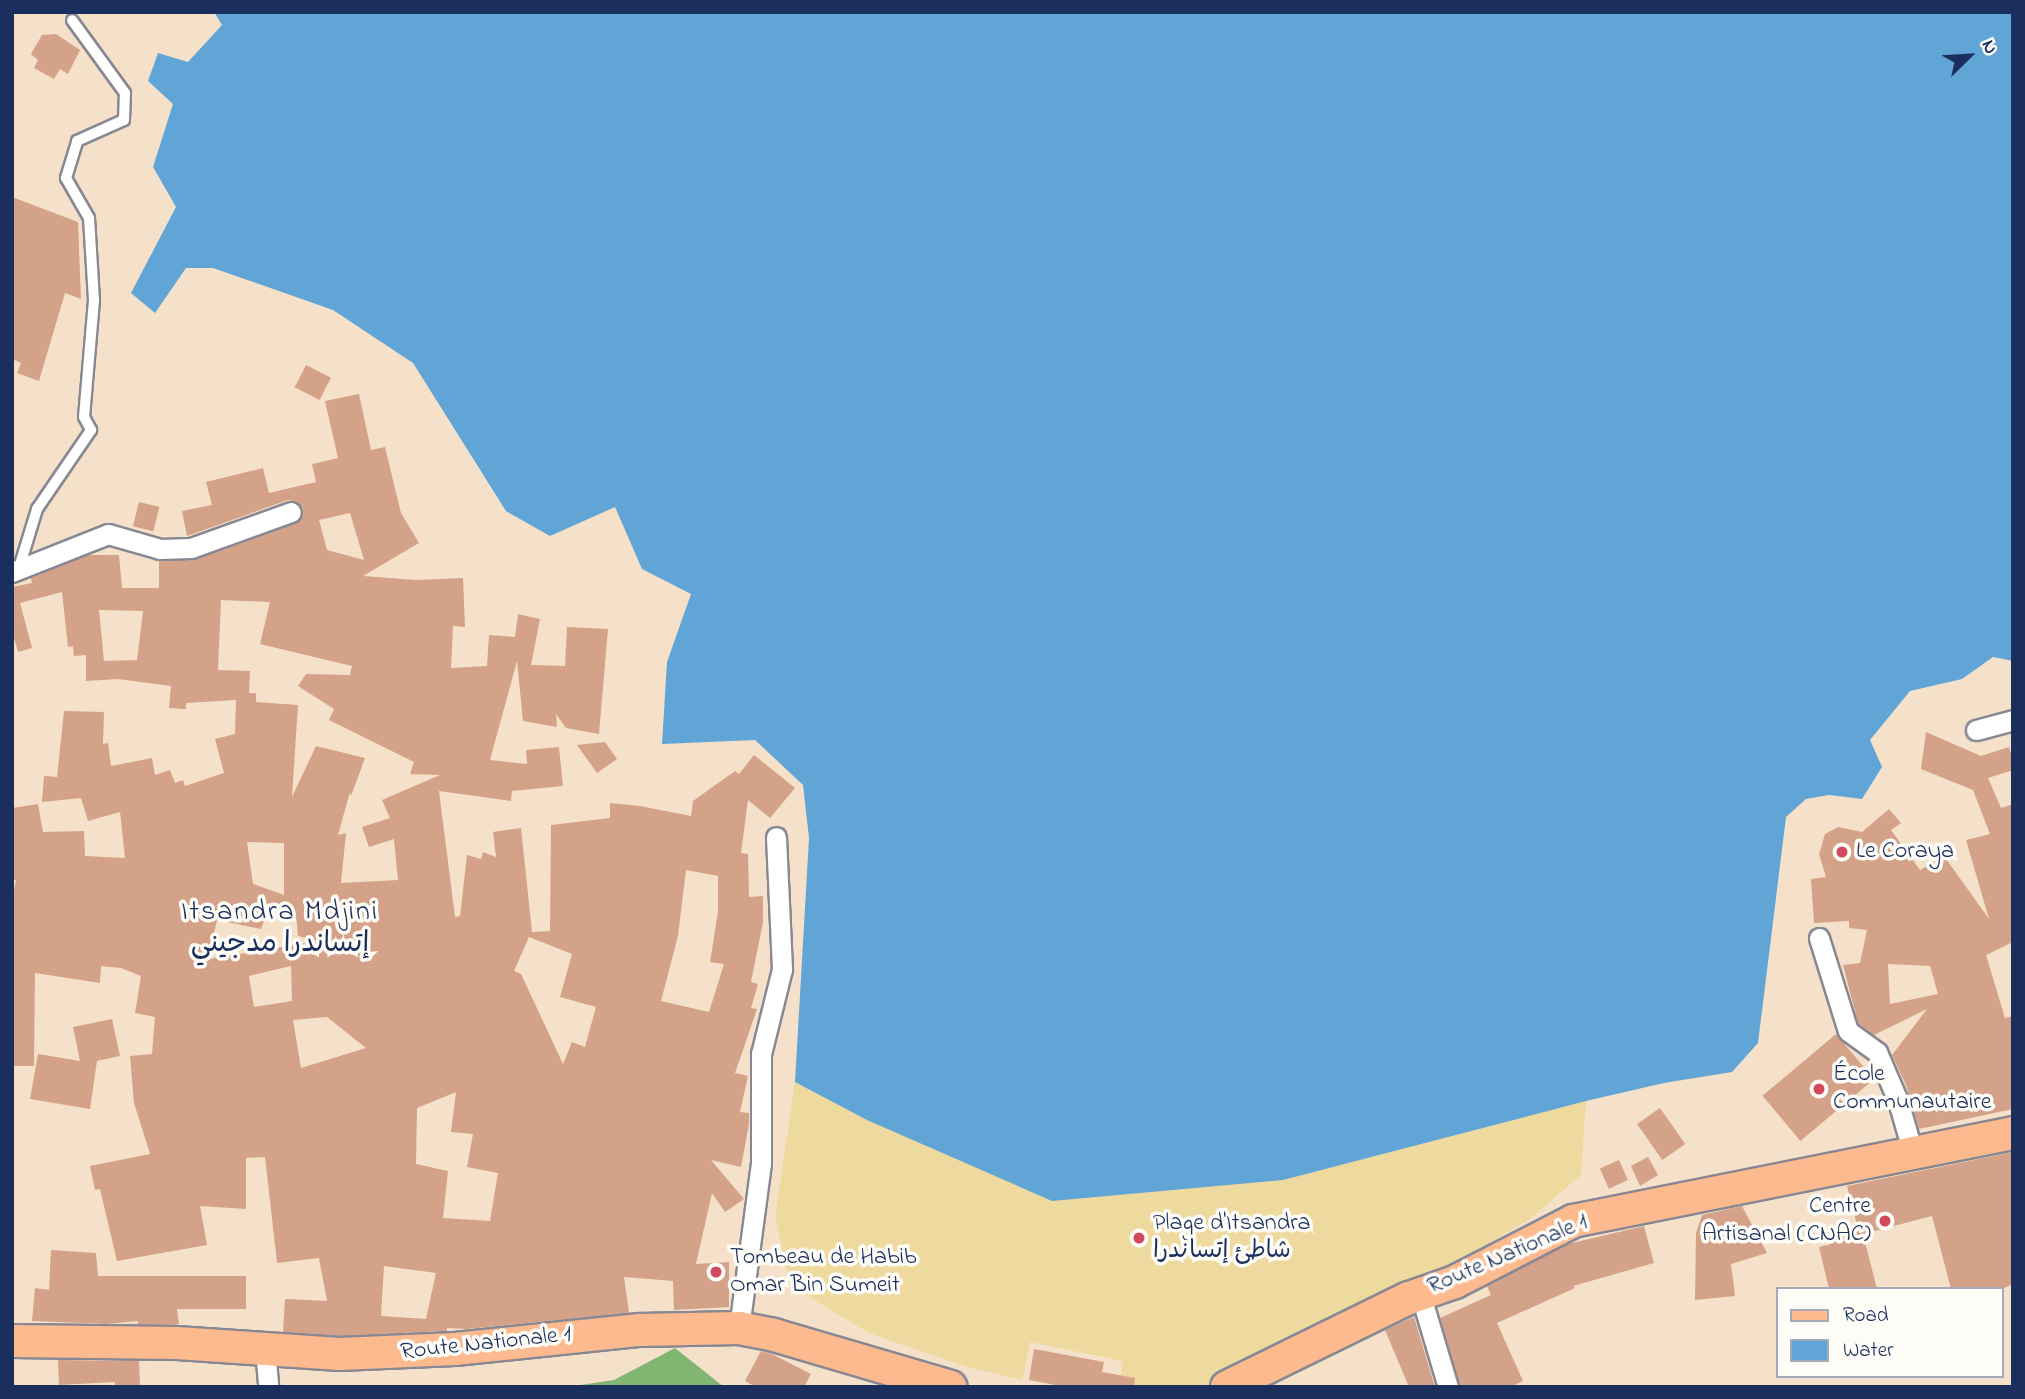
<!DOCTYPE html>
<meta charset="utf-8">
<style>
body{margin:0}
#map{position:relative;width:2025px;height:1399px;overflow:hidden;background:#f5e1c9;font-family:"Indie Flower","Playpen Sans Arabic",sans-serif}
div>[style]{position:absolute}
.forest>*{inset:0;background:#80b671}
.sand>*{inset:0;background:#eeda9e}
.water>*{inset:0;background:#61a5d6}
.building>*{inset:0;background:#d4a288;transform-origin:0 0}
.roads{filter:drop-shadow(2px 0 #888894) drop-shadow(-2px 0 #888894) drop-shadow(0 2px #888894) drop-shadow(0 -2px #888894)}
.service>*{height:10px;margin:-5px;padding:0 5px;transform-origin:5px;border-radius:5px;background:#fff}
.minor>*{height:19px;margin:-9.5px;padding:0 9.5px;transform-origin:9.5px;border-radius:9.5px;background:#fff}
.primary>*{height:32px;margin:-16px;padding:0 16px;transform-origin:16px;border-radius:16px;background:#fcba8e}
.dots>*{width:19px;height:19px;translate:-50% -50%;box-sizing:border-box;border:4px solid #fdfcf7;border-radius:50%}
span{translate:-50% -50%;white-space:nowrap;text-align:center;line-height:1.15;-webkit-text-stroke:7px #fdfcf7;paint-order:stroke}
.poi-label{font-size:24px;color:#1b2f5e}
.left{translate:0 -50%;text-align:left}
.right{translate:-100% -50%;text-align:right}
.street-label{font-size:24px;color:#1b2f5e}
.quarter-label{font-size:28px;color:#1b2f5e;letter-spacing:2px}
.frame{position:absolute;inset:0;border:14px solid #1b2f5e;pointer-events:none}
.legend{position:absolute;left:1776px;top:1287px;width:228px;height:91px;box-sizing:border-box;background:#fdfcf7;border:2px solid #a3aaba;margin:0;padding:9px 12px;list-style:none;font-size:21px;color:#1b2f5e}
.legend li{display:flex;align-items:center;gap:14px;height:35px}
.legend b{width:35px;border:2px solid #a3aaba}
.north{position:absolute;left:1934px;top:21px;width:70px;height:70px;-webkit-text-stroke:5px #fdfcf7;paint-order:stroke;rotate:66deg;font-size:19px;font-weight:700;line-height:28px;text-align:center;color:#1b2f5e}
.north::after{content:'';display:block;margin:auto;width:24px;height:32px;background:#1b2f5e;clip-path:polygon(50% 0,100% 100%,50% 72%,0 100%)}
</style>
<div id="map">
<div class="forest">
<i style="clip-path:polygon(675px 1348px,724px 1387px,567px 1387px,614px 1380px)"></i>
</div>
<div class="sand">
<i style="clip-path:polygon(795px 1082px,867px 1120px,1283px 1180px,1586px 1101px,1581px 1175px,1530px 1219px,1465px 1257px,1219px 1383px,1206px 1387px,1120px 1387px,1122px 1361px,1030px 1342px,1022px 1380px,964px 1366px,869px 1333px,791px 1286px,775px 1217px)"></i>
</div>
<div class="water">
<i style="clip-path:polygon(214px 12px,2013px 12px,2013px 661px,1993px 657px,1962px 679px,1910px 691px,1870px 740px,1882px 767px,1862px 799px,1829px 795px,1806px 799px,1786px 817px,1758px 1043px,1732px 1072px,1664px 1083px,1586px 1101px,1283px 1180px,1052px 1201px,867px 1120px,795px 1082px,809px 838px,803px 785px,755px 740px,662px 744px,667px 662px,691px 594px,642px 569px,615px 507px,550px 536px,506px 511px,413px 363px,333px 310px,213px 268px,186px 268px,155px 313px,131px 293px,176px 207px,153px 167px,173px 104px,148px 81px,158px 53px,188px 62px,222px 25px)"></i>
</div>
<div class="building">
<i style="clip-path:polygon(56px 34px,80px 50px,68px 74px,60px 69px,54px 79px,34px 68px,38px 60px,31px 54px,42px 35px)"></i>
<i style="clip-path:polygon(12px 197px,78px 222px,81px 299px,65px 293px,39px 381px,17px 373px,21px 363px,12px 359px)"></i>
<i style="left:306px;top:365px;width:28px;height:25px;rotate:27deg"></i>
<i style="clip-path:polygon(evenodd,359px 394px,371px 450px,385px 447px,401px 513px,419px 543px,363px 576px,416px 580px,463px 578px,465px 627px,453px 626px,451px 668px,487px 666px,489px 635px,515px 637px,518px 614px,540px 619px,531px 665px,565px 666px,567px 627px,608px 629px,599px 734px,566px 728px,556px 714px,557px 727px,523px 721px,517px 661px,490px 760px,527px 764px,526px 750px,559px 747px,563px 786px,512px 791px,511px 801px,439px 791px,455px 917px,460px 916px,467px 855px,481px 859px,483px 852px,496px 857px,493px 832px,521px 828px,532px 932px,550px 931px,551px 825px,610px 818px,610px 803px,640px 806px,691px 816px,693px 801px,735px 771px,739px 774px,754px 755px,795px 788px,770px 818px,748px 800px,741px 853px,748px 854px,749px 897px,763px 896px,763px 922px,751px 982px,758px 984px,751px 1008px,757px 1009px,735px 1073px,748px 1076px,740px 1112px,749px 1113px,749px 1124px,741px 1167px,711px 1160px,744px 1199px,725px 1212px,712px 1193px,696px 1264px,729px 1262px,729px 1307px,674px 1310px,673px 1281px,624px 1277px,629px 1313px,467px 1329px,447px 1328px,447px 1331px,340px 1336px,283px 1332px,285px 1299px,327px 1301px,319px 1258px,277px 1263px,265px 1157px,246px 1158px,246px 1209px,200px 1206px,207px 1245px,117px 1261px,100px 1189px,95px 1190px,90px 1166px,150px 1154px,134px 1103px,130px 1056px,152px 1054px,155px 1017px,135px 1013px,141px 976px,121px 968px,101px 966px,100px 983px,35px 973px,34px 1066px,12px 1066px,12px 901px,16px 880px,12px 880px,12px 808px,38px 804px,43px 832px,84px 831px,85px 856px,125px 858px,120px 812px,88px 821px,81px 798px,42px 802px,44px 776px,57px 777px,64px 711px,104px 712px,103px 744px,108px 743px,111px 766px,152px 758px,155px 775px,170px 770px,175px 783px,183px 780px,185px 786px,224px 773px,215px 739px,235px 734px,236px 700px,186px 703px,186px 709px,169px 708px,171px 686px,118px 679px,86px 681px,86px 655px,74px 656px,73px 646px,68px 647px,62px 592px,20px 603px,32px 648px,18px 652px,12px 631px,12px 587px,32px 583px,31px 578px,87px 555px,119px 555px,122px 588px,159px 588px,159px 561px,195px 560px,296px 523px,303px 515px,303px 509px,298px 502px,288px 500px,187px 536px,182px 511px,212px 505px,206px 482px,263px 468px,269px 493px,316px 482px,312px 464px,338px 458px,325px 401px,359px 394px,350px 513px,364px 560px,327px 550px,319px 520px,350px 513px,359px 394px,221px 600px,270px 602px,260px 644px,352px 666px,350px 675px,306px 674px,298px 686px,334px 709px,329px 720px,414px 762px,410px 774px,440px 775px,382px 800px,390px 818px,362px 827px,369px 847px,394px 839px,398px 880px,341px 883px,346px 833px,338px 835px,350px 792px,351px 796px,365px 758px,316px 746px,292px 797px,298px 705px,256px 702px,256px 693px,249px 693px,250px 671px,218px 670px,221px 600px,359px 394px,99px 610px,143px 611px,137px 660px,104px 661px,99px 610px,359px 394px,247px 842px,284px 843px,284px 895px,253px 884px,247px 842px,359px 394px,686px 870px,718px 876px,718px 912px,710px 962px,724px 964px,709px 1012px,661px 1001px,678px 936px,686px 870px,359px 394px,269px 908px,296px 916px,298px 936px,319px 941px,208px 959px,217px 920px,261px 929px,269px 908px,359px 394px,529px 937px,572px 954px,560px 997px,596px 1007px,585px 1047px,572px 1042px,563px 1064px,521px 974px,514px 971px,529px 937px,359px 394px,291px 966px,292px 1001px,254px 1007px,249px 976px,291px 966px,359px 394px,327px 1017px,366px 1048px,301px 1068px,293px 1020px,327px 1017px,359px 394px,456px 1092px,451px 1132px,473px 1134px,467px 1167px,498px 1173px,490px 1221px,443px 1218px,448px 1171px,416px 1164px,417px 1108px,456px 1092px,359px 394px,384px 1266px,436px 1273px,426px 1319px,381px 1316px,384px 1266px)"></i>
<i style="left:139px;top:502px;width:21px;height:25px;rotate:14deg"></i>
<i style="clip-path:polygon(evenodd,1926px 732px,1981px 756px,2009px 747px,2013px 760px,2013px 770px,1988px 778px,2001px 808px,2013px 804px,2013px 942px,1986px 955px,2005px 1018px,2013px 1016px,2013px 1109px,1919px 1129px,1906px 1085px,1892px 1055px,1927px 1009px,1874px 1035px,1858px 1023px,1843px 965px,1860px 963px,1867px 930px,1849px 928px,1849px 921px,1814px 923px,1811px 879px,1826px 877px,1819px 854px,1825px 834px,1838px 827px,1862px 832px,1889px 809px,1901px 823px,1891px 830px,1920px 870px,1944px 856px,1989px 919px,1966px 840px,1990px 834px,1973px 790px,1921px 769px,1926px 732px,1888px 964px,1930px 966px,1938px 994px,1890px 1004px,1888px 964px)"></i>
<i style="clip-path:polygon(605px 742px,617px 759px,597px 773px,577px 745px)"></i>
<i style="clip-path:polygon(112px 1019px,120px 1056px,97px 1061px,90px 1109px,30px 1099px,38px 1054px,80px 1061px,73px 1027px)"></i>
<i style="left:1836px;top:1034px;width:59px;height:96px;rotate:50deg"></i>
<i style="left:1660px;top:1108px;width:44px;height:28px;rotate:55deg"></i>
<i style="clip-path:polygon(2013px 1152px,2013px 1284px,2002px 1289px,1951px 1289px,1932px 1216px,1863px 1234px,1877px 1289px,1829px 1289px,1819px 1247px,1831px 1244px,1828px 1233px,1857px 1225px,1847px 1186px)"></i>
<i style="clip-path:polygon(1648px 1157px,1658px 1175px,1640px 1186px,1631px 1166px)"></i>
<i style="left:1619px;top:1160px;width:22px;height:21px;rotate:66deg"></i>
<i style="clip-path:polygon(1742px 1206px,1767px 1253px,1731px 1264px,1735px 1296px,1695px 1300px,1696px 1233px,1702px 1215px)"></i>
<i style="clip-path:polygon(1644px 1226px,1654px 1263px,1573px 1286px,1575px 1288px,1497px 1323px,1523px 1381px,1510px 1387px,1460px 1387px,1440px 1318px,1491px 1295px,1487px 1286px,1568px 1244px)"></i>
<i style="clip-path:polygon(51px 1250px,96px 1253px,98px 1276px,246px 1276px,246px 1309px,177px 1309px,179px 1324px,176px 1325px,138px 1324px,138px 1321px,106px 1324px,32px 1321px,35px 1288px,49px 1290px)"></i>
<i style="clip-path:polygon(1414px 1317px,1435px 1387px,1409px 1387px,1385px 1330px)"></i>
<i style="clip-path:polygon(1034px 1349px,1104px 1362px,1102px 1372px,1135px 1378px,1134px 1387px,1066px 1387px,1029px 1380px)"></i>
<i style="clip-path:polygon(761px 1351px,772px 1354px,811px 1374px,804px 1387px,756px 1387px,745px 1381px)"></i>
<i style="clip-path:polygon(58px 1360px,139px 1361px,140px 1386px,115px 1387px,115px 1382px,59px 1385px)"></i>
</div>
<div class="roads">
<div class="service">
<i style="left:19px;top:568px;width:62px;rotate:-73deg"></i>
<i style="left:37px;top:509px;width:96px;rotate:-55.6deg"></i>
<i style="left:91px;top:430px;width:15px;rotate:-118deg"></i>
<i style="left:84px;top:417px;width:117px;rotate:-85.1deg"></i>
<i style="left:94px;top:300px;width:82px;rotate:-93.5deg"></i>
<i style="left:89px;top:218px;width:46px;rotate:-119.9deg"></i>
<i style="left:66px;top:178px;width:39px;rotate:-73deg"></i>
<i style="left:77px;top:141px;width:51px;rotate:-24.1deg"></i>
<i style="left:124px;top:120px;width:27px;rotate:-88deg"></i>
<i style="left:125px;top:93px;width:90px;rotate:-126deg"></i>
</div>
<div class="minor">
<i style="left:12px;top:572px;width:103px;rotate:-21.6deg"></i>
<i style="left:108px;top:534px;width:54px;rotate:16.1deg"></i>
<i style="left:160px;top:549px;width:31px;rotate:-2deg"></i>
<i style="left:191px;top:548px;width:106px;rotate:-19.8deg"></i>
<i style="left:1976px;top:730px;width:38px;rotate:-15deg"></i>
<i style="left:1819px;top:938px;width:97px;rotate:72.7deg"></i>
<i style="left:1848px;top:1031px;width:36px;rotate:36deg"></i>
<i style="left:1877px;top:1052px;width:53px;rotate:66.8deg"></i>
<i style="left:1898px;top:1101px;width:54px;rotate:73.9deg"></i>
<i style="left:1420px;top:1293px;width:98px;rotate:73.4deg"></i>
<i style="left:739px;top:1328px;width:166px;rotate:-82.4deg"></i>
<i style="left:761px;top:1163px;width:109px;rotate:-90deg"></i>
<i style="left:761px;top:1054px;width:88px;rotate:-76.1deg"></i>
<i style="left:782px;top:969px;width:132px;rotate:-92.6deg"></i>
<i style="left:265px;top:1349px;width:38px;rotate:85deg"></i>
</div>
<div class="primary">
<i style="left:12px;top:1341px;width:165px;rotate:0.7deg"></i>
<i style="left:177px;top:1343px;width:163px;rotate:3.9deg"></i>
<i style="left:340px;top:1354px;width:115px;rotate:-2.5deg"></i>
<i style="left:455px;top:1349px;width:186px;rotate:-5.9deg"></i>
<i style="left:640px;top:1330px;width:99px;rotate:-1.2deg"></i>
<i style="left:739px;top:1328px;width:36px;rotate:11deg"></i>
<i style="left:774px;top:1335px;width:184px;rotate:16.4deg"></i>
<i style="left:1227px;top:1387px;width:203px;rotate:-26.1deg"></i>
<i style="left:1409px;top:1298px;width:49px;rotate:-19.2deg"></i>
<i style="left:1455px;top:1282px;width:133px;rotate:-27.3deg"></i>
<i style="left:1573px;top:1221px;width:449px;rotate:-11.3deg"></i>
</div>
</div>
<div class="dots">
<i style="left:1842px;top:852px;background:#d1495b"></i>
<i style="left:1819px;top:1089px;background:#d1495b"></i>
<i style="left:1885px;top:1221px;background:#d1495b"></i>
<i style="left:1139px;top:1238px;background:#d1495b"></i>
<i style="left:716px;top:1272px;background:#d1495b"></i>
</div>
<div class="poi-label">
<span class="left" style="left:1856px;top:852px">Le Coraya</span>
<span class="left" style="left:1833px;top:1089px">École<br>Communautaire</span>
<span class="right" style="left:1871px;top:1221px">Centre<br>Artisanal (CNAC)</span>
<span class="left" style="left:1153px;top:1238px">Plage d'Itsandra<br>شاطئ إتساندرا</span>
<span class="left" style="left:730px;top:1272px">Tombeau de Habib<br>Omar Bin Sumeit</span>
</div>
<div class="street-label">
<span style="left:1508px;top:1255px;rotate:-23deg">Route Nationale 1</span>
<span style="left:486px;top:1344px;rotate:-6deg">Route Nationale 1</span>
</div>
<div class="quarter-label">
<span style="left:280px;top:929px">Itsandra Mdjini<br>إتساندرا مدجيني</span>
</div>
<div class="frame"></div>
<ul class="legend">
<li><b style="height:9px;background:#fcba8e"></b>Road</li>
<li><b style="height:19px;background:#61a5d6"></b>Water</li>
</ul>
<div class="north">N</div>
</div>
